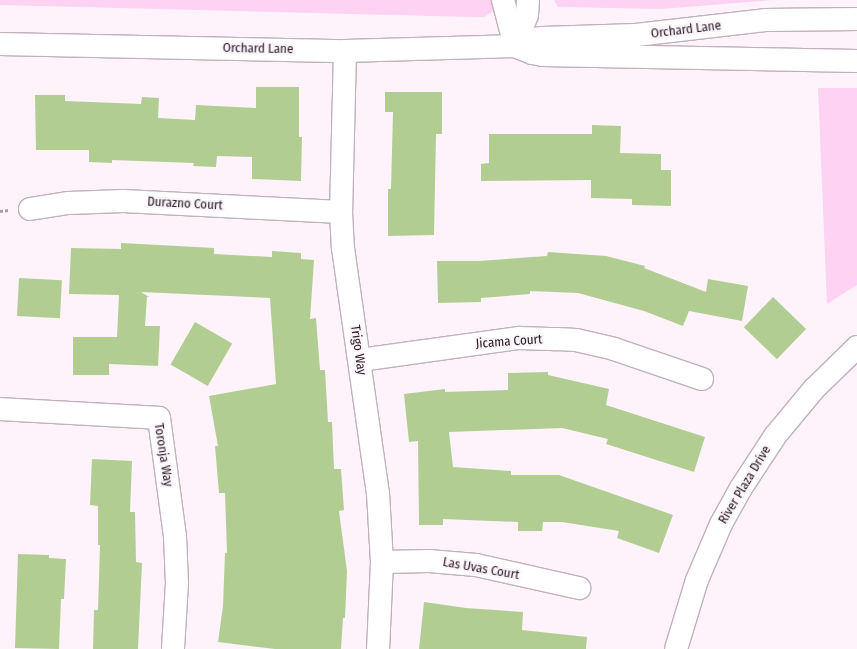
<!DOCTYPE html>
<style>
body{margin:0}
#map{position:relative;width:857px;height:649px;overflow:hidden;background:#fef3fb;font-family:"Fira Sans Condensed",sans-serif}
div>[style]{position:absolute}
.green>*{inset:0;background:#fdd2f2}
.building>*{inset:0;background:#b2cd92;transform-origin:0 0}
.path>*{height:2.5px;margin-top:-1.25px;transform-origin:0;background:repeating-linear-gradient(90deg,#a9a0a7 0 3px,transparent 0 5px)}
.roads{filter:drop-shadow(1px 0 #c1b1bd) drop-shadow(-1px 0 #c1b1bd) drop-shadow(0 1px #c1b1bd) drop-shadow(0 -1px #c1b1bd)}
.minor>*{height:22px;margin:-11px;padding:0 11px;transform-origin:11px;border-radius:11px;background:#fff}
span{translate:-50% -50%;white-space:nowrap;text-align:center;line-height:1.15;-webkit-text-stroke:4px #fef3fb;paint-order:stroke}
.street-label{font-size:13px;color:#262025}
</style>
<div id="map">
<div class="green">
<i style="clip-path:polygon(0 0,495px 0,493px 11px,484px 17px,471px 17px,0 5px)"></i>
<i style="clip-path:polygon(554px 0,772px 0,662px 9px,558px 7px)"></i>
<i style="clip-path:polygon(818px 88px,857px 88px,857px 285px,827px 304px)"></i>
</div>
<div class="building">
<i style="clip-path:polygon(256px 87px,299px 87px,299px 137px,302px 137px,301px 181px,252px 179px,252px 157px,217px 156px,216px 167px,193px 166px,194px 163px,112px 160px,112px 163px,89px 162px,89px 150px,36px 150px,35px 95px,65px 95px,65px 101px,141px 104px,142px 97px,159px 98px,158px 118px,195px 120px,196px 105px,256px 108px)"></i>
<i style="clip-path:polygon(385px 92px,442px 92px,442px 134px,436px 134px,434px 235px,388px 236px,388px 189px,391px 189px,393px 112px,385px 112px)"></i>
<i style="clip-path:polygon(592px 125px,621px 126px,620px 153px,661px 154px,661px 170px,671px 170px,671px 206px,632px 205px,632px 199px,591px 198px,591px 180px,481px 181px,481px 164px,489px 163px,489px 134px,592px 134px)"></i>
<i style="clip-path:polygon(121px 243px,214px 248px,214px 254px,272px 257px,272px 251px,301px 253px,301px 259px,314px 260px,310px 319px,316px 318px,320px 370px,325px 370px,328px 422px,332px 422px,334px 469px,341px 469px,344px 510px,339px 511px,347px 571px,345px 618px,343px 618px,341px 649px,275px 649px,218px 642px,223px 606px,225px 553px,227px 553px,225px 493px,219px 493px,215px 446px,218px 446px,209px 396px,276px 384px,270px 298px,141px 292px,149px 297px,147px 297px,145px 326px,160px 326px,158px 366px,109px 364px,109px 375px,73px 375px,73px 337px,117px 337px,119px 295px,69px 294px,71px 248px,121px 249px)"></i>
<i style="clip-path:polygon(548px 252px,606px 256px,645px 266px,644px 268px,706px 292px,708px 279px,748px 286px,742px 321px,689px 311px,683px 326px,644px 311px,578px 293px,530px 291px,530px 294px,481px 298px,481px 302px,438px 303px,437px 261px,479px 261px,547px 256px)"></i>
<i style="left:19px;top:278px;width:43px;height:38px;rotate:3deg"></i>
<i style="left:773px;top:297px;width:46px;height:42px;rotate:44deg"></i>
<i style="left:195px;top:322px;width:43px;height:49px;rotate:30deg"></i>
<i style="clip-path:polygon(548px 372px,548px 375px,609px 389px,606px 405px,705px 437px,694px 472px,606px 444px,608px 439px,562px 428px,449px 432px,453px 467px,511px 471px,511px 475px,559px 475px,673px 515px,659px 553px,617px 538px,619px 531px,562px 522px,543px 522px,542px 531px,518px 531px,518px 522px,443px 519px,443px 525px,419px 525px,418px 441px,409px 442px,404px 394px,445px 389px,445px 392px,508px 390px,508px 373px)"></i>
<i style="clip-path:polygon(92px 459px,132px 461px,130px 512px,135px 512px,136px 562px,142px 563px,138px 649px,93px 649px,94px 610px,98px 610px,100px 545px,98px 545px,98px 506px,90px 505px)"></i>
<i style="clip-path:polygon(18px 554px,49px 555px,49px 558px,66px 559px,64px 599px,61px 599px,59px 649px,15px 648px)"></i>
<i style="clip-path:polygon(424px 602px,466px 608px,523px 612px,522px 630px,587px 637px,586px 649px,419px 649px)"></i>
</div>
<div class="path">
<i style="left:0;top:211px;width:9px;rotate:-6deg"></i>
</div>
<div class="roads">
<div class="minor">
<i style="left:503px;top:0;width:48px;rotate:75.4deg"></i>
<i style="left:0;top:44px;width:345px;rotate:1.2deg"></i>
<i style="left:345px;top:51px;width:170px;rotate:-1.7deg"></i>
<i style="left:515px;top:46px;width:18px;rotate:-22deg"></i>
<i style="left:532px;top:39px;width:11px;rotate:-5deg"></i>
<i style="left:543px;top:38px;width:93px;rotate:-1.8deg"></i>
<i style="left:636px;top:35px;width:130px;rotate:-6.6deg"></i>
<i style="left:765px;top:20px;width:92px;rotate:-0.6deg"></i>
<i style="left:515px;top:46px;width:18px;rotate:22deg"></i>
<i style="left:532px;top:53px;width:11px;rotate:10deg"></i>
<i style="left:543px;top:55px;width:314px;rotate:1.1deg"></i>
<i style="left:515px;top:46px;width:33px;rotate:-69deg"></i>
<i style="left:527px;top:15px;width:15px;rotate:-86deg"></i>
<i style="left:345px;top:51px;width:161px;rotate:91.4deg"></i>
<i style="left:341px;top:212px;width:36px;rotate:87deg"></i>
<i style="left:343px;top:248px;width:247px;rotate:81.9deg"></i>
<i style="left:378px;top:493px;width:69px;rotate:86.7deg"></i>
<i style="left:382px;top:562px;width:87px;rotate:92.6deg"></i>
<i style="left:30px;top:209px;width:39px;rotate:-9deg"></i>
<i style="left:69px;top:203px;width:54px;rotate:-2.1deg"></i>
<i style="left:123px;top:201px;width:218px;rotate:2.9deg"></i>
<i style="left:360px;top:360px;width:161px;rotate:-7.9deg"></i>
<i style="left:519px;top:338px;width:38px;rotate:2deg"></i>
<i style="left:557px;top:339px;width:19px;rotate:3deg"></i>
<i style="left:576px;top:340px;width:39px;rotate:13deg"></i>
<i style="left:614px;top:349px;width:93px;rotate:18.8deg"></i>
<i style="left:0;top:409px;width:159px;rotate:3.2deg"></i>
<i style="left:159px;top:418px;width:119px;rotate:82.3deg"></i>
<i style="left:175px;top:536px;width:47px;rotate:87.6deg"></i>
<i style="left:177px;top:583px;width:66px;rotate:93.5deg"></i>
<i style="left:382px;top:562px;width:47px;rotate:-1.2deg"></i>
<i style="left:429px;top:561px;width:47px;rotate:4.9deg"></i>
<i style="left:476px;top:565px;width:106px;rotate:12.6deg"></i>
<i style="left:676px;top:649px;width:72px;rotate:-73.1deg"></i>
<i style="left:697px;top:580px;width:61px;rotate:-66.8deg"></i>
<i style="left:721px;top:524px;width:41px;rotate:-60.9deg"></i>
<i style="left:741px;top:488px;width:62px;rotate:-56.8deg"></i>
<i style="left:775px;top:436px;width:61px;rotate:-50.3deg"></i>
<i style="left:814px;top:389px;width:60px;rotate:-44.3deg"></i>
</div>
</div>
<div class="street-label">
<span style="left:686px;top:30px;rotate:-7deg">Orchard Lane</span>
<span style="left:258px;top:49px;rotate:1deg">Orchard Lane</span>
<span style="left:185px;top:204px;rotate:3deg">Durazno Court</span>
<span style="left:509px;top:342px;rotate:-4deg">Jicama Court</span>
<span style="left:358px;top:350px;rotate:82deg">Trigo Way</span>
<span style="left:163px;top:455px;rotate:81deg">Toronja Way</span>
<span style="left:745px;top:485px;rotate:-59deg">River Plaza Drive</span>
<span style="left:481px;top:569px;rotate:10deg">Las Uvas Court</span>
</div>
</div>
